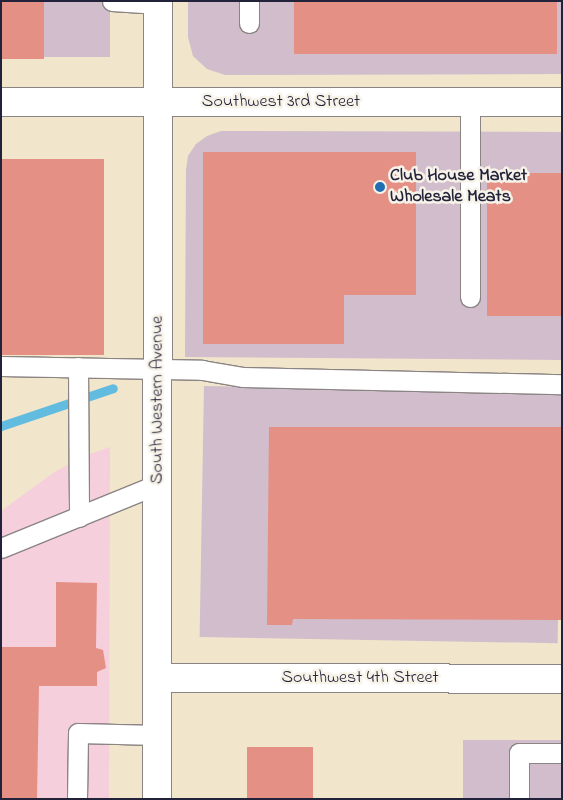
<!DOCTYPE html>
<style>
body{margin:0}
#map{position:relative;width:563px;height:800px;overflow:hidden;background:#f1e5cb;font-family:"Indie Flower",sans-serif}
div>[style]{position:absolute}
.built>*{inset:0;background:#f5cfdb}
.industrial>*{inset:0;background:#d1bdcc;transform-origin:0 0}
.stream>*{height:9px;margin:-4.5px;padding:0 4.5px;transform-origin:4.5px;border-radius:4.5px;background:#62bcdf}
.building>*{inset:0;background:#e49085;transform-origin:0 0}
.roads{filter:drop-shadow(1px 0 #8a8483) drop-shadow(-1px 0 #8a8483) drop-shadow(0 1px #8a8483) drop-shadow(0 -1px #8a8483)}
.service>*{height:19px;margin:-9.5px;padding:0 9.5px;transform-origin:9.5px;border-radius:9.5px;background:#fff}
.tertiary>*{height:28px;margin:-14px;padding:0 14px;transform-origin:14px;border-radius:14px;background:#fff}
.secondary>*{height:28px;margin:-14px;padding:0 14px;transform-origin:14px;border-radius:14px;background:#fff}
.primary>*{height:28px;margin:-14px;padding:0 14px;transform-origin:14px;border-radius:14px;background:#fff}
.dots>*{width:14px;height:14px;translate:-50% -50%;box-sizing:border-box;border:2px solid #f7f3e8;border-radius:50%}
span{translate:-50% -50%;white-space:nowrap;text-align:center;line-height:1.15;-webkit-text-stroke:5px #f7f3e8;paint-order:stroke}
.street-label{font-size:18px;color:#22223b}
.poi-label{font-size:18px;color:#22223b;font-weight:700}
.left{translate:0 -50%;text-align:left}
.frame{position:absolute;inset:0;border:2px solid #22223b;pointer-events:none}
</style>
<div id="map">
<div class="built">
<i style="clip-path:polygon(110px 447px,109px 799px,1px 799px,1px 511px,53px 473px,82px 457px)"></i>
</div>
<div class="industrial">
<i style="left:1px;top:1px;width:109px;height:56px"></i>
<i style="clip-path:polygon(188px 1px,562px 1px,562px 74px,225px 75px,207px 69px,193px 56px,188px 37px)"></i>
<i style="clip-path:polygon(221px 131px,562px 132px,562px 360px,185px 357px,186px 170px,188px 156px,196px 144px,207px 136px)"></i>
<i style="left:204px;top:386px;width:358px;height:251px;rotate:1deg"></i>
<i style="left:463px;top:740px;width:99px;height:59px"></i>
</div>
<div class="stream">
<i style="left:1px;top:426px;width:118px;rotate:-18.7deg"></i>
</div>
<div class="building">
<i style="left:1px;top:1px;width:43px;height:58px"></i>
<i style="left:294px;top:1px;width:263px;height:53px"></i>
<i style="clip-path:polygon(203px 152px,416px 152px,416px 295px,344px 295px,344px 344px,203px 344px)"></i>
<i style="left:104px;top:159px;width:196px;height:103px;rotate:90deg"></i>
<i style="left:487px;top:173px;width:75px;height:143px"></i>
<i style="clip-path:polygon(269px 427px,562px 427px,562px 620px,293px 619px,292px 625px,267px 625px)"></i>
<i style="clip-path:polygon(56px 582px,97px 583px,96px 648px,103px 650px,106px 668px,97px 672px,97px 686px,39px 686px,37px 799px,1px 799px,1px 647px,56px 647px)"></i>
<i style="left:247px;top:747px;width:66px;height:52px"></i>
</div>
<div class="roads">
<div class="service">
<i style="left:112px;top:1px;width:46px;rotate:3.7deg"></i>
<i style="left:249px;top:1px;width:22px;rotate:90deg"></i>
<i style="left:470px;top:102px;width:195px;rotate:90deg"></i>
<i style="left:1px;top:366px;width:201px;rotate:1.1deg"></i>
<i style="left:202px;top:370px;width:42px;rotate:9.7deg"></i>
<i style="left:243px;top:377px;width:319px;rotate:1.3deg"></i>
<i style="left:78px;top:367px;width:150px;rotate:89.6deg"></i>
<i style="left:1px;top:548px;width:170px;rotate:-22.2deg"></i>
<i style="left:77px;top:799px;width:66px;rotate:-89.1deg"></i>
<i style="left:78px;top:733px;width:79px;rotate:1.5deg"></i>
<i style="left:519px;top:799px;width:46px;rotate:-90deg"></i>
<i style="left:519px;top:753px;width:43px"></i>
</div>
<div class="tertiary">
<i style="left:1px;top:102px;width:561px"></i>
</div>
<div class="secondary">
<i style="left:158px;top:678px;width:404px;rotate:0.1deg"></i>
</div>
<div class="primary">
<i style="left:157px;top:799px;width:798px;rotate:-89.93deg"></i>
</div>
</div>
<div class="dots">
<i style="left:380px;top:187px;background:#1f6fb2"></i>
</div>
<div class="street-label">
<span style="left:281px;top:102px">Southwest 3rd Street</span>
<span style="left:158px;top:400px;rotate:-90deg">South Western Avenue</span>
<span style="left:360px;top:678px">Southwest 4th Street</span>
</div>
<div class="poi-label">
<span class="left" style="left:390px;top:187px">Club House Market<br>Wholesale Meats</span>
</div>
<div class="frame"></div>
</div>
